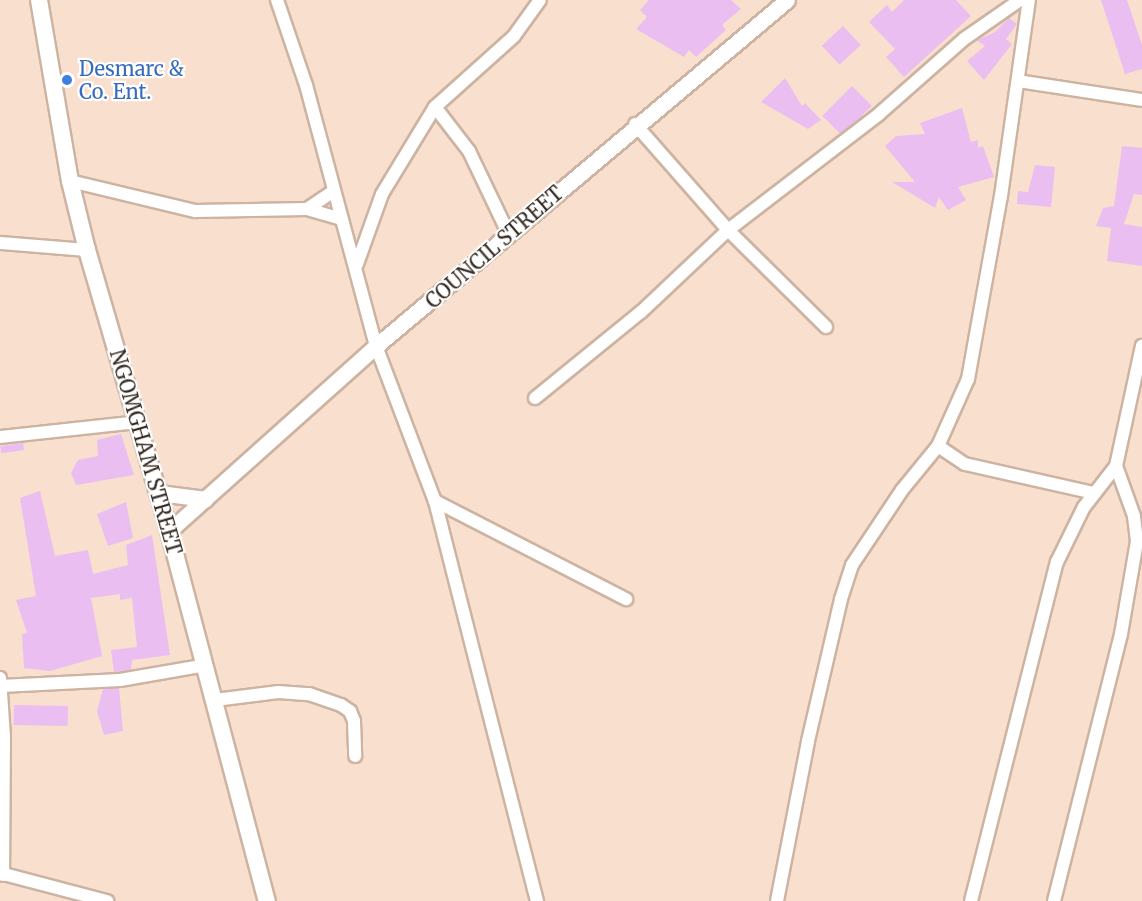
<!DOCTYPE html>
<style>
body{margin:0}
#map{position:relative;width:1142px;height:901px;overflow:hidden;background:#f9dfcd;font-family:Merriweather,serif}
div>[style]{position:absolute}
.building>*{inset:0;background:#ebbef2;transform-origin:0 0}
.roads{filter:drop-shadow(2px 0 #ccb3a2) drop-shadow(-2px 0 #ccb3a2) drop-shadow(0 2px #ccb3a2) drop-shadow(0 -2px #ccb3a2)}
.minor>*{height:12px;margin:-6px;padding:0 6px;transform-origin:6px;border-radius:6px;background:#fff}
.tertiary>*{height:15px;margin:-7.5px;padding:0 7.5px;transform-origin:7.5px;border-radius:7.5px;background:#fff}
.secondary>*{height:16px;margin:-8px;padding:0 8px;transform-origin:8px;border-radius:8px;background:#fff}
.dots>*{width:16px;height:16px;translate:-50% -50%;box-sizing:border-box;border:3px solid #fff;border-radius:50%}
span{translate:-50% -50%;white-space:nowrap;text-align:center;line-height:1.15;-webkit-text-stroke:4.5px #fff;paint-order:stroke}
.shop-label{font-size:20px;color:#366cbe}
.left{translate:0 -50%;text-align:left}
.street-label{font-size:20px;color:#332922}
</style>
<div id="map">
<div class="building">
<i style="clip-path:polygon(649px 0,731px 0,741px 9px,722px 25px,726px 30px,696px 57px,689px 50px,684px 57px,636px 29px,647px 17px,640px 10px)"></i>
<i style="clip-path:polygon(904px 0,956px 0,971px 16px,904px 77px,886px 57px,895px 49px,869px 22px,887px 5px,892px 12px)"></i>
<i style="clip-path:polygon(1101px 0,1127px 0,1142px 45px,1142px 69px,1125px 74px)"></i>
<i style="clip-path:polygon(1009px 18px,1017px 24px,1006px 39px,1012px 44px,984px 80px,967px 61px,985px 46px,977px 40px,995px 32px)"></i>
<i style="left:843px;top:26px;width:26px;height:29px;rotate:47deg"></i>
<i style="clip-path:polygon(785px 78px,802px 106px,805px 103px,821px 120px,808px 129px,761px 102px)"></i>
<i style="left:852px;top:86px;width:28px;height:42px;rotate:45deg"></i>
<i style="clip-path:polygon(962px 108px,971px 142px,978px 140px,978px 148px,983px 146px,994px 177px,958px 187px,966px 200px,948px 210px,939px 197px,935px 208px,892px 182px,915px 182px,885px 146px,896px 136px,925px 134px,920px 123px)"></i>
<i style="clip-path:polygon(1122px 146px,1142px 148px,1142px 195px,1134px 194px,1124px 224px,1142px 227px,1142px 266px,1107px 261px,1111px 228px,1096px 226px,1103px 208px,1114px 206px)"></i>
<i style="clip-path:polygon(1035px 165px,1055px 167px,1051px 207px,1017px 204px,1018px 191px,1028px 192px)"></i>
<i style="clip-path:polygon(121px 434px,134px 475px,76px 485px,71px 473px,78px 460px,98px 456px,97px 440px)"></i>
<i style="left:23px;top:443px;width:7px;height:23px;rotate:82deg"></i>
<i style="clip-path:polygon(40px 491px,55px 556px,88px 550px,93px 574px,128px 565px,126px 545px,152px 535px,170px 655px,132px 660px,131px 670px,114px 672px,111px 650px,137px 647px,132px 598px,120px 600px,120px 594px,91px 598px,102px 656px,50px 671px,24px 668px,22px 634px,27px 633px,16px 600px,36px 596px,20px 498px)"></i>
<i style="clip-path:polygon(126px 502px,133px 538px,108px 546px,97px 514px)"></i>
<i style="clip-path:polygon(119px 688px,123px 731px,104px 735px,97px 711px,103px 689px)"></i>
<i style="left:14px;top:705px;width:54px;height:20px;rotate:1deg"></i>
</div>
<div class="roads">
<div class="minor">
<i style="left:277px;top:0;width:90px;rotate:71.2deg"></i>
<i style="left:306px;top:85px;width:270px;rotate:75deg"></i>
<i style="left:376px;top:346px;width:166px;rotate:69.2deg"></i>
<i style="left:435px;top:501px;width:413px;rotate:75.7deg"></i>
<i style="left:1018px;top:81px;width:125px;rotate:8.7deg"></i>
<i style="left:435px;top:107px;width:56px;rotate:52.3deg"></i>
<i style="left:469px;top:151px;width:93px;rotate:64.5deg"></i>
<i style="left:635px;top:124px;width:141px;rotate:48.7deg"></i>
<i style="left:728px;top:230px;width:138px;rotate:44.7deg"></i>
<i style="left:70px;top:181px;width:129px;rotate:13.5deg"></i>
<i style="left:195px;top:211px;width:112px;rotate:-1deg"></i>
<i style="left:307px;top:209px;width:36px;rotate:16deg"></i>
<i style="left:307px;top:209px;width:30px;rotate:-34deg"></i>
<i style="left:0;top:243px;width:87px;rotate:4.6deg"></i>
<i style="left:357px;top:264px;width:74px;rotate:-70.3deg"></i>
<i style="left:382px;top:194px;width:102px;rotate:-58.7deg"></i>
<i style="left:435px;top:107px;width:106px;rotate:-41.9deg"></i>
<i style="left:514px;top:36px;width:44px;rotate:-54.2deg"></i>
<i style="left:535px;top:398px;width:136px;rotate:-39.1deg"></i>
<i style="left:641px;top:312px;width:120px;rotate:-43.3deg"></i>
<i style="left:728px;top:230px;width:190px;rotate:-37.5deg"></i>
<i style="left:879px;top:114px;width:113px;rotate:-41.4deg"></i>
<i style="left:964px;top:39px;width:68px;rotate:-34.9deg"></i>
<i style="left:0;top:437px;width:139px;rotate:-6.2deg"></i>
<i style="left:938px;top:446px;width:32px;rotate:34deg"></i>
<i style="left:965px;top:464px;width:132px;rotate:12.7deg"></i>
<i style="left:435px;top:501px;width:215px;rotate:27.2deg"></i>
<i style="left:0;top:678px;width:58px;rotate:86.1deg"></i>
<i style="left:4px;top:736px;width:139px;rotate:90.4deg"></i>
<i style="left:1px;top:686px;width:119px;rotate:-2.9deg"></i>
<i style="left:120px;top:680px;width:87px;rotate:-9.9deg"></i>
<i style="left:215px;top:700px;width:64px;rotate:-7.2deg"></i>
<i style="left:278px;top:692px;width:31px;rotate:4deg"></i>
<i style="left:309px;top:694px;width:34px;rotate:19deg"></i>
<i style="left:341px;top:705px;width:11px;rotate:34deg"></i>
<i style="left:350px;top:711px;width:11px;rotate:68deg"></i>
<i style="left:354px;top:721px;width:35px;rotate:88deg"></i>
<i style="left:0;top:873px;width:111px;rotate:14.7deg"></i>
<i style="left:777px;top:901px;width:163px;rotate:-79deg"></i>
<i style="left:808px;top:741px;width:146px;rotate:-76.9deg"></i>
<i style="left:841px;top:599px;width:36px;rotate:-72deg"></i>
<i style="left:852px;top:565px;width:90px;rotate:-56.3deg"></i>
<i style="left:902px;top:490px;width:57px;rotate:-50.7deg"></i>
<i style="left:938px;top:446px;width:73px;rotate:-65.9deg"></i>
<i style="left:968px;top:379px;width:186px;rotate:-79.8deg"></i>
<i style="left:1001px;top:196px;width:198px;rotate:-81.9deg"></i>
<i style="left:971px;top:901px;width:350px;rotate:-75.8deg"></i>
<i style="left:1057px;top:562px;width:61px;rotate:-63.9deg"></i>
<i style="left:1084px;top:507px;width:52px;rotate:-52deg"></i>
<i style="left:1116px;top:466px;width:123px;rotate:-77.8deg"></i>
<i style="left:1054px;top:901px;width:275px;rotate:-75.9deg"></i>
<i style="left:1121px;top:634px;width:94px;rotate:-80.2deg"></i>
<i style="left:1137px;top:541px;width:25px;rotate:-97deg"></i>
<i style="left:1134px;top:516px;width:53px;rotate:-109.8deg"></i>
</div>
<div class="tertiary">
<i style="left:159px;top:493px;width:47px;rotate:7.3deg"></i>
<i style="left:169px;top:531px;width:278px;rotate:-41.8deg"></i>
<i style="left:376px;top:346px;width:537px;rotate:-40.09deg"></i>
</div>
<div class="secondary">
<i style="left:39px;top:0;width:184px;rotate:80.3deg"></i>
<i style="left:70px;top:181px;width:71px;rotate:76.2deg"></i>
<i style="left:87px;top:250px;width:293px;rotate:73.7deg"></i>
<i style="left:169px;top:531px;width:383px;rotate:75.2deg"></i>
</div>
</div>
<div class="dots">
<i style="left:67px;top:80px;background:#3f7fe0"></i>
</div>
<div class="shop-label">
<span class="left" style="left:79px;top:80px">Desmarc &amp;<br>Co. Ent.</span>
</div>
<div class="street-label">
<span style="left:494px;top:247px;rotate:-41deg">COUNCIL STREET</span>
<span style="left:146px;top:452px;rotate:74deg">NGOMGHAM STREET</span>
</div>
</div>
